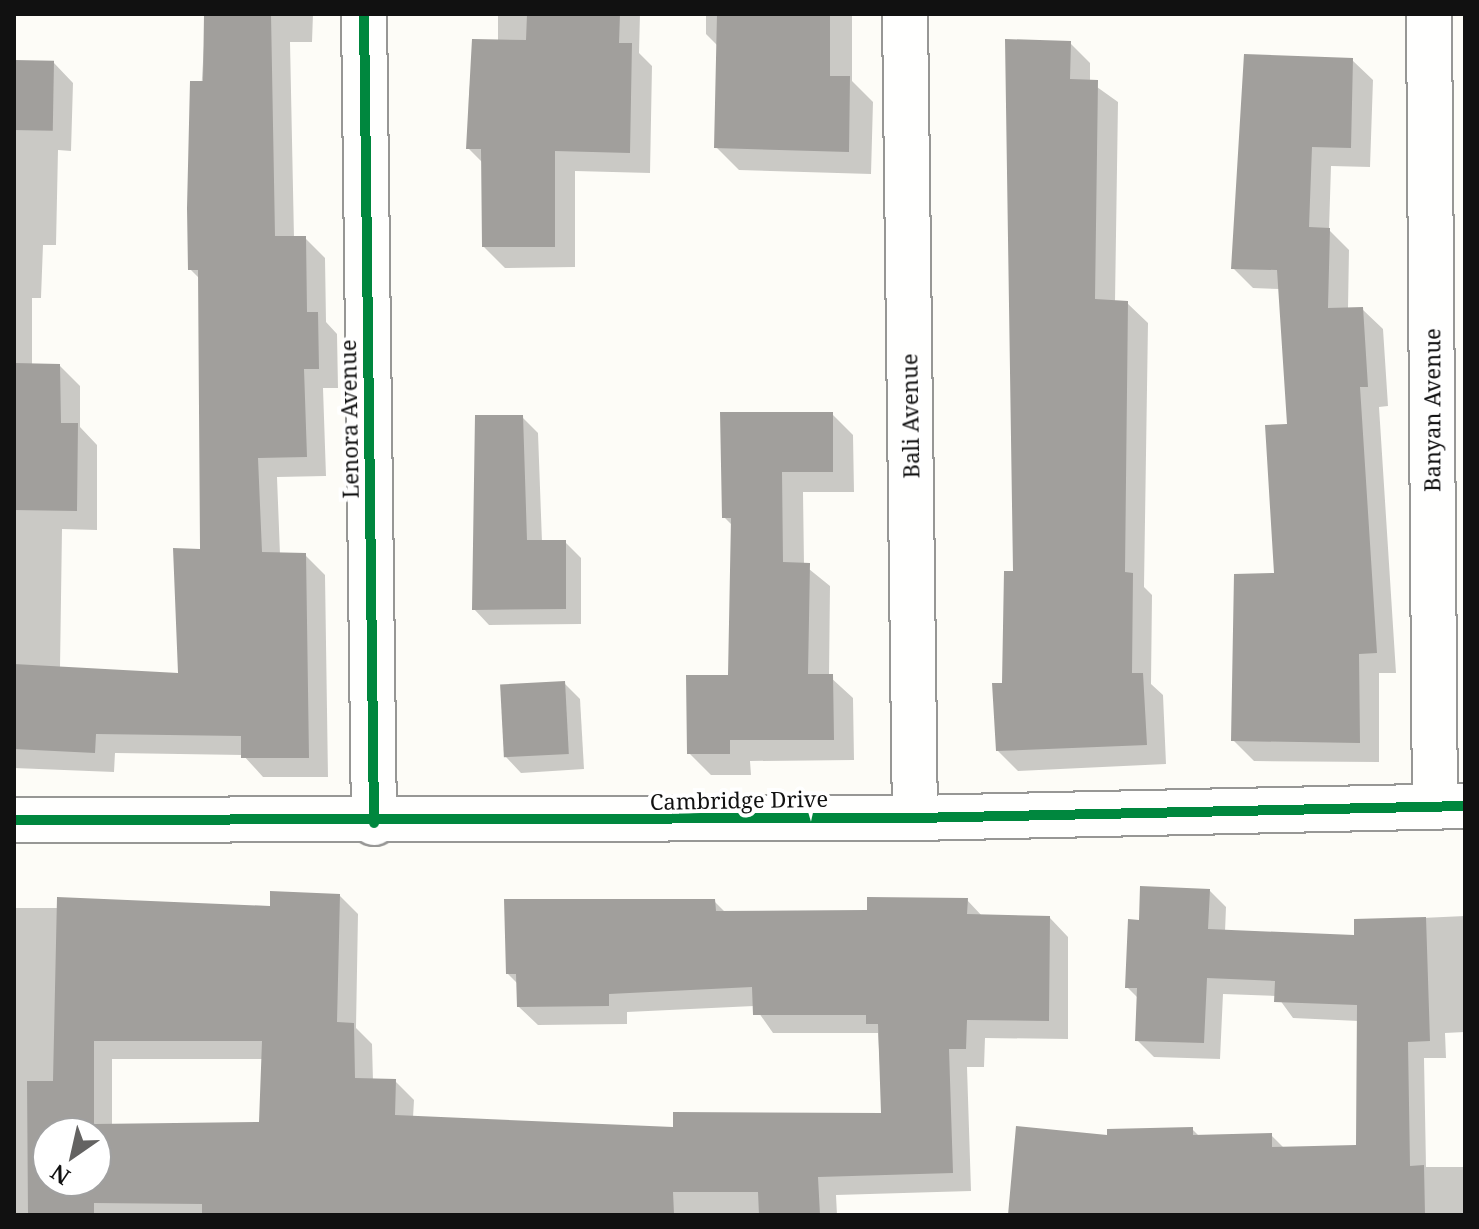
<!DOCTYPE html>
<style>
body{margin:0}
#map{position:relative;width:1479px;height:1229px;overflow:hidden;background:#fdfcf7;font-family:"Noto Serif",serif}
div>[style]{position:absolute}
.shadow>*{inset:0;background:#0003}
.building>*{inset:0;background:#a19f9c;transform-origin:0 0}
.roads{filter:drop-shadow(2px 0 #979795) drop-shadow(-2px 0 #979795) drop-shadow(0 2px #979795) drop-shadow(0 -2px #979795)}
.street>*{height:44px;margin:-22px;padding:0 22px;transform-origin:22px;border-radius:22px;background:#fffffe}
.cycleway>*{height:10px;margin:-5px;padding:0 5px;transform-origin:5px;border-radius:5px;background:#00873e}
span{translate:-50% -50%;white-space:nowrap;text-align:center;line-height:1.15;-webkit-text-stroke:8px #fff;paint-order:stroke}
.street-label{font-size:22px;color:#111}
.frame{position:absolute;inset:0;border:16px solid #111;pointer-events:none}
.north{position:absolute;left:32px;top:1117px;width:80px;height:80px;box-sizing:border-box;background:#fff;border:2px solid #a0a0a0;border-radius:50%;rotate:214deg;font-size:22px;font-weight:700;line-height:32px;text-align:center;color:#111}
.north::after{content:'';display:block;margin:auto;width:28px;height:36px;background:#646362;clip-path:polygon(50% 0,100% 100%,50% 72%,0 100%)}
</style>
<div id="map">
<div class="shadow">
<i style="clip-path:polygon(206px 14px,313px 14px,312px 42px,290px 42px,294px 238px,305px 238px,325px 258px,326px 322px,337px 334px,338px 388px,323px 388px,326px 476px,277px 477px,280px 554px,305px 555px,325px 575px,328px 777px,263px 777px,243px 755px,115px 753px,114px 772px,14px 768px,14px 62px,54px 63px,73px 83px,71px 151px,58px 150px,56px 245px,43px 245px,41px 298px,32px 298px,32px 365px,60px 366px,80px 386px,80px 427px,97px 445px,97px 530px,62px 529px,60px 668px,180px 675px,202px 551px,200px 279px,190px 269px)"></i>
<i style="clip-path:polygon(498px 14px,640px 14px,639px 53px,652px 66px,650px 173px,575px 171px,575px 267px,505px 268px,484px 247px,483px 163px,468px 148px,469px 95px,474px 41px,498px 42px)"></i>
<i style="clip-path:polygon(706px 14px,852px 14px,852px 81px,873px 102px,871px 174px,739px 170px,716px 147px,718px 46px,706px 34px)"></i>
<i style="clip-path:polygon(1070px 43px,1090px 63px,1090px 82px,1118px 102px,1115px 302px,1127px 303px,1148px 323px,1144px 587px,1152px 595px,1151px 684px,1163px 695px,1166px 764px,1018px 771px,998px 751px)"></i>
<i style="clip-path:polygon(1352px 60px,1373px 80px,1370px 167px,1331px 166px,1329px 230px,1349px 250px,1348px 309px,1362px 309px,1383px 329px,1388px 406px,1379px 407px,1396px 673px,1379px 673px,1379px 762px,1254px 761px,1234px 741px,1276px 575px,1289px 426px,1280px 289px,1253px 288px,1233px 268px)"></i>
<i style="clip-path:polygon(832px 414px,853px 435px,854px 492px,803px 492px,804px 565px,830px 586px,829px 676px,853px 698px,854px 760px,750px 761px,751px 775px,711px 775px,689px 753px,730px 677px,733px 526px,724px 517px)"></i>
<i style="clip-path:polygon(522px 417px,538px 433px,542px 542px,565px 542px,581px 558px,581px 624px,489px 625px,474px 609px)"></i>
<i style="clip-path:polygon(564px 683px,580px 699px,584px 769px,521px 773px,506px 757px)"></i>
<i style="clip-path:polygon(1209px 890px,1226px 907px,1225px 932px,1357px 937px,1356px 921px,1465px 916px,1465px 1032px,1445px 1033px,1446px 1058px,1424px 1058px,1426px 1167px,1465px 1167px,1465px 1215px,1010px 1215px,1109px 1137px,1192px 1129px,1200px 1137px,1271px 1135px,1285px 1149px,1358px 1147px,1359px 1021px,1293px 1018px,1277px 996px,1223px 994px,1220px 1059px,1154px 1057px,1137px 1040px,1138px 998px,1127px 987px,1141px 922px)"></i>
<i style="clip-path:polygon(evenodd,339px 895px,358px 914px,356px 1028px,372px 1044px,373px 1081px,395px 1081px,414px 1100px,413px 1118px,675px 1129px,883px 1115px,878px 1033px,773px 1033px,754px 1006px,627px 1012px,627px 1024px,538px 1025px,519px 1007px,519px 985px,508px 974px,714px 901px,726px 913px,869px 912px,967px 900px,983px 917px,1050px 918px,1068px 937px,1068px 1039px,985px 1038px,984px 1067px,967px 1067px,971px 1191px,836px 1195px,837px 1215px,14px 1215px,14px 908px,272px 908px,339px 895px,112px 1059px,263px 1059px,261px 1124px,112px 1125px,112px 1059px,339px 895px,48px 1133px,96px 1133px,96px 1181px,48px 1181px,48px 1133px)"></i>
</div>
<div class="building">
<i style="clip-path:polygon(204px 14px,271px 14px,275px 236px,306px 236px,307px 312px,318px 312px,319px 369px,304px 369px,307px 457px,258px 458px,262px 552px,306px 553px,309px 758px,241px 758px,241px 736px,96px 734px,95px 753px,14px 749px,14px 664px,178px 673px,173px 548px,200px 549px,198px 270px,188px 270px,187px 208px,190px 81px,203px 81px)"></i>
<i style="clip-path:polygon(527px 14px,620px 14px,619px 43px,632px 43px,630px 153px,555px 151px,555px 247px,482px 247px,481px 149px,466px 149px,472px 39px,526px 40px)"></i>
<i style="clip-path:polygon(717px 14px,830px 14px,830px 76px,850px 76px,849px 152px,714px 148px)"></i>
<i style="clip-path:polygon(1005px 39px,1071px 41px,1070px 79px,1098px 80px,1095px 299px,1128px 301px,1125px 572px,1133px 573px,1132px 673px,1143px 673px,1147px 745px,996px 751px,992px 683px,1002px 683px,1004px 571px,1013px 571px)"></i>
<i style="clip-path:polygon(1244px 54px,1353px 58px,1351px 148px,1312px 147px,1309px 227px,1330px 228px,1328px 308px,1363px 307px,1368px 387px,1360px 387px,1377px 653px,1359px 654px,1360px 743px,1231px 741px,1234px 574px,1274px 573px,1265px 425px,1287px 424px,1277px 270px,1231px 269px)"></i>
<i style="left:14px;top:60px;width:40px;height:70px;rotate:1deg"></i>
<i style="clip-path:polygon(14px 363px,60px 364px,61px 423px,78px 423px,77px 511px,14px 510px)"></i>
<i style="clip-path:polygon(720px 412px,833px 412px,833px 472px,782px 472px,783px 562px,810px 563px,808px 674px,833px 674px,834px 740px,730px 740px,730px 754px,687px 754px,686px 675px,728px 675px,731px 518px,722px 518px)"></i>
<i style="clip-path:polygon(475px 415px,523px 415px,527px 540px,566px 540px,566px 609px,472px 610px)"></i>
<i style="left:565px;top:681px;width:73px;height:65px;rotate:87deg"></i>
<i style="clip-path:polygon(1140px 886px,1210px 889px,1208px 929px,1354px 935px,1354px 919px,1426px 917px,1430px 1041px,1408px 1042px,1410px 1166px,1424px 1165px,1425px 1215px,1008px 1215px,1016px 1126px,1107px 1135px,1107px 1129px,1193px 1127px,1193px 1135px,1272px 1133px,1272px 1147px,1356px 1145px,1357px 1005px,1274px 1002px,1275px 981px,1207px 978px,1204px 1043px,1135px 1041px,1137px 988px,1125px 988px,1128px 919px,1139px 920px)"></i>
<i style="clip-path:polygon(evenodd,270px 891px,340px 894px,337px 1022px,354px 1023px,355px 1078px,396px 1079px,395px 1115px,673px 1127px,673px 1112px,881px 1113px,878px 1024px,866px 1024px,866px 1015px,753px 1015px,752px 987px,609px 994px,609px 1006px,517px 1007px,516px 974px,506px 974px,504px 899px,715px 899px,716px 911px,867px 910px,867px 897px,968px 898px,967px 914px,1050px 916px,1049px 1021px,967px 1020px,966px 1049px,949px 1049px,953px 1173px,818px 1177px,820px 1215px,759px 1215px,758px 1192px,673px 1192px,674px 1214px,202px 1215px,202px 1204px,94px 1203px,94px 1215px,28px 1215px,27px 1081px,53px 1081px,57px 897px,270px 906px,270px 891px,94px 1041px,262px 1041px,259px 1122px,94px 1124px,94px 1041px,270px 891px,48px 1133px,96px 1133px,96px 1181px,48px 1181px,48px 1133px)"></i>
</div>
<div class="roads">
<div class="street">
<i style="left:364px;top:14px;width:809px;rotate:89.29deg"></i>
<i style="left:905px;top:14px;width:804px;rotate:89.29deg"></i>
<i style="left:1429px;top:14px;width:792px;rotate:89.57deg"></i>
<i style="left:14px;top:820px;width:901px;rotate:-0.13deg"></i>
<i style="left:915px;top:818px;width:550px;rotate:-1.25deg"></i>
</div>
</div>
<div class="cycleway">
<i style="left:364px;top:14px;width:809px;rotate:89.29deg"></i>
<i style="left:14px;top:820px;width:901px;rotate:-0.13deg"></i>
<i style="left:915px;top:818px;width:550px;rotate:-1.25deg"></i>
</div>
<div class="street-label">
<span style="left:1432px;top:410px;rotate:-90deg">Banyan Avenue</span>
<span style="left:910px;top:416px;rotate:-91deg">Bali Avenue</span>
<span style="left:349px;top:419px;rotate:-91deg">Lenora Avenue</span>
<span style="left:739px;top:800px;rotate:-1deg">Cambridge Drive</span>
</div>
<div class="frame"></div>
<div class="north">N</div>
</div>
